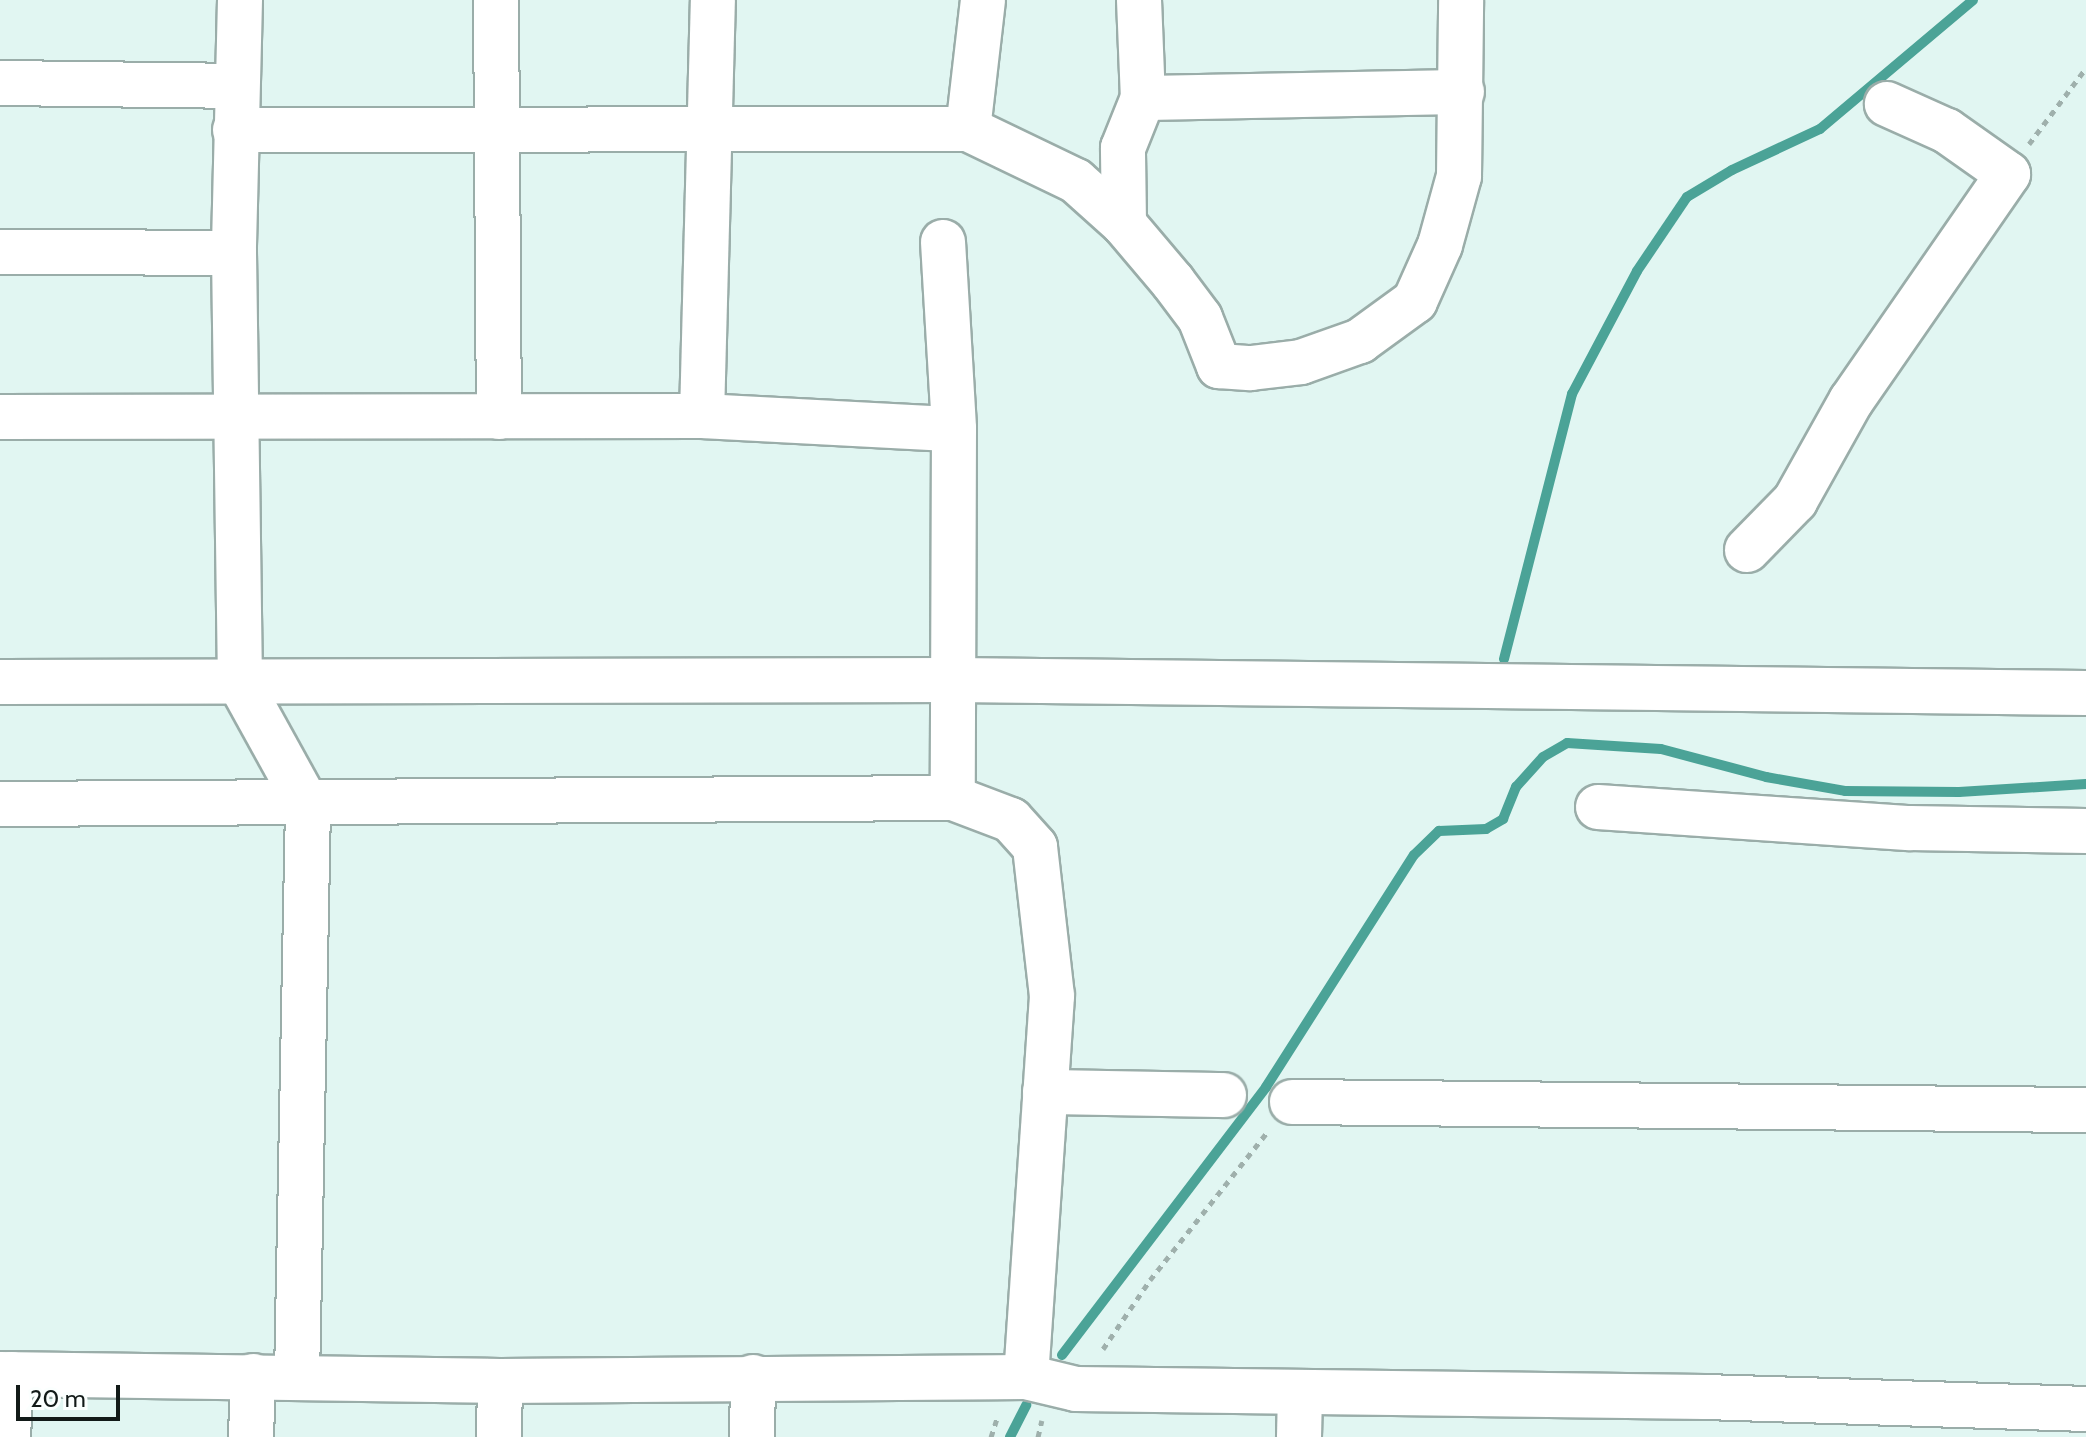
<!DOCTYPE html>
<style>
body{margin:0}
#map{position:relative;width:2086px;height:1437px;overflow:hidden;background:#e1f6f2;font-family:Cabin,sans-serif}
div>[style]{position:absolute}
.stream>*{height:10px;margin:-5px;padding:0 5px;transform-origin:5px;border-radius:5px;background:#4ba397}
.path>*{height:5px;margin-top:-2.5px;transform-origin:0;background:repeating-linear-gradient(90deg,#9fb0ac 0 6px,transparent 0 12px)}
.roads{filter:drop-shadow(2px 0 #9aada9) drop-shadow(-2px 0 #9aada9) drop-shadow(0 2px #9aada9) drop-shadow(0 -2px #9aada9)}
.minor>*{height:44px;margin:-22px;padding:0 22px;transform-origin:22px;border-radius:22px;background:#fff}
span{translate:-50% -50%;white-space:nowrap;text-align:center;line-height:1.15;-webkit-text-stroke:7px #fbfffe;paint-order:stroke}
.scale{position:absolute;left:16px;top:1385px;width:104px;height:36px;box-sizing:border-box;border:4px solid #121a18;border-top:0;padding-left:10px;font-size:24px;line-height:28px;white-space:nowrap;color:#121a18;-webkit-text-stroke:6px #fbfffe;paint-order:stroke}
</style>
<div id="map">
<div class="stream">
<i style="left:1504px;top:659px;width:274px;rotate:-75.6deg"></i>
<i style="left:1572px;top:394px;width:139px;rotate:-62.1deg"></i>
<i style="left:1637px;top:271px;width:89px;rotate:-56deg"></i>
<i style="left:1687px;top:197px;width:52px;rotate:-31deg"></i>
<i style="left:1732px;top:170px;width:97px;rotate:-25deg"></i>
<i style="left:1820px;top:129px;width:200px;rotate:-40.1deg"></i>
<i style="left:1062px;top:1355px;width:337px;rotate:-52.7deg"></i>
<i style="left:1266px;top:1087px;width:275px;rotate:-57.5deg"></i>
<i style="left:1414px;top:855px;width:35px;rotate:-44deg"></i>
<i style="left:1439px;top:831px;width:47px;rotate:-2.4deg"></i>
<i style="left:1486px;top:829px;width:20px;rotate:-30deg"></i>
<i style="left:1503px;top:819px;width:35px;rotate:-68deg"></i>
<i style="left:1516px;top:787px;width:40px;rotate:-48deg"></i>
<i style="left:1543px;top:757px;width:28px;rotate:-30deg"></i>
<i style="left:1567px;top:743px;width:94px;rotate:3.7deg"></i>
<i style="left:1661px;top:749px;width:109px;rotate:14.9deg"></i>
<i style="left:1766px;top:777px;width:80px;rotate:10deg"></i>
<i style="left:1845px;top:791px;width:114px;rotate:0.5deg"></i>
<i style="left:1959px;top:792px;width:127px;rotate:-3.6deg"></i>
<i style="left:1010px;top:1437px;width:36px;rotate:-63deg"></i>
</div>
<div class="path">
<i style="left:2029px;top:144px;width:95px;rotate:-53.1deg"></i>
<i style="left:1103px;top:1349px;width:83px;rotate:-55.7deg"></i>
<i style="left:1150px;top:1280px;width:190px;rotate:-51.6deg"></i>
<i style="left:991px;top:1437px;width:22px;rotate:-72deg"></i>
<i style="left:1038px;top:1437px;width:17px;rotate:-77deg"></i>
</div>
<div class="roads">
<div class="minor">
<i style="left:240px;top:0;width:253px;rotate:91.4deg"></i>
<i style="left:234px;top:253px;width:430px;rotate:89.2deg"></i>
<i style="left:240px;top:683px;width:141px;rotate:61.1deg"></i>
<i style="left:308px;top:806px;width:571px;rotate:91.1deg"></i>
<i style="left:496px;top:0;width:417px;rotate:89.6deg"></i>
<i style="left:983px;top:0;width:130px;rotate:96.6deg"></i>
<i style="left:968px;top:129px;width:120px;rotate:25.7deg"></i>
<i style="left:1076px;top:181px;width:64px;rotate:41.9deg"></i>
<i style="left:1124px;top:224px;width:76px;rotate:49.8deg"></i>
<i style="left:1173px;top:282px;width:45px;rotate:53.1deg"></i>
<i style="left:1200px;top:318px;width:52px;rotate:68.4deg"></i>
<i style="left:1219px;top:366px;width:32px;rotate:4deg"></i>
<i style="left:1251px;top:368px;width:50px;rotate:-6.8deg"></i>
<i style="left:1301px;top:362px;width:63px;rotate:-19.6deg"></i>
<i style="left:1360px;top:341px;width:68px;rotate:-36deg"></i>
<i style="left:1415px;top:301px;width:61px;rotate:-65.9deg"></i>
<i style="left:1440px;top:245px;width:72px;rotate:-74.6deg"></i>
<i style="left:1459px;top:176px;width:176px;rotate:-89.3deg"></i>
<i style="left:1139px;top:0;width:98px;rotate:87.7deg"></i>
<i style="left:1143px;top:98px;width:319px;rotate:-1.1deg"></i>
<i style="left:0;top:83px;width:237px;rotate:0.7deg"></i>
<i style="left:235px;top:130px;width:733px;rotate:-0.08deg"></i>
<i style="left:1124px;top:224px;width:76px;rotate:-90.8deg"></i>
<i style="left:1123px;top:148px;width:54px;rotate:-68.2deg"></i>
<i style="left:943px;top:242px;width:187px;rotate:86.6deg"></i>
<i style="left:954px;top:429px;width:369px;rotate:90.2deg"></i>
<i style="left:0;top:252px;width:234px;rotate:0.2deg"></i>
<i style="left:702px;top:416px;width:416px;rotate:-88.5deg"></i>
<i style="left:0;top:417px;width:702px;rotate:-0.08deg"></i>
<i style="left:702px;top:416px;width:252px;rotate:3deg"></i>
<i style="left:1747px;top:550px;width:69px;rotate:-45.6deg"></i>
<i style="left:1795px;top:501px;width:115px;rotate:-60.8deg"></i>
<i style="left:1851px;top:401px;width:276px;rotate:-55.3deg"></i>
<i style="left:2008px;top:174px;width:75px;rotate:-144.8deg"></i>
<i style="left:1947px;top:131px;width:66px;rotate:-155.8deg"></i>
<i style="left:0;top:682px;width:956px;rotate:-0.12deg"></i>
<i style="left:956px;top:680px;width:1130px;rotate:0.66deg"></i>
<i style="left:0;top:804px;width:953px;rotate:-0.36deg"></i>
<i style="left:953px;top:798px;width:62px;rotate:20.8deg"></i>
<i style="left:1011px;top:820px;width:36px;rotate:48deg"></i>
<i style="left:1035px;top:847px;width:150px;rotate:83.5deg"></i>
<i style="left:1052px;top:996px;width:382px;rotate:93.9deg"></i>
<i style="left:1598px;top:807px;width:313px;rotate:3.9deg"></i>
<i style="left:1910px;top:828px;width:176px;rotate:1deg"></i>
<i style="left:1045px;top:1092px;width:179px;rotate:1deg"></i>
<i style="left:1292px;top:1102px;width:794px;rotate:0.58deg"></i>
<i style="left:0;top:1374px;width:500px;rotate:0.8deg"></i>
<i style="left:500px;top:1381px;width:526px;rotate:-0.44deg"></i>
<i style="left:1026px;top:1377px;width:51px;rotate:13.5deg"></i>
<i style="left:1076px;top:1389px;width:629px;rotate:0.73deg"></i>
<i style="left:1705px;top:1397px;width:381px;rotate:1.8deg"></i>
<i style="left:8px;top:1437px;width:63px;rotate:-87.3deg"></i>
<i style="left:251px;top:1437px;width:61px;rotate:-88.1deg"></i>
<i style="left:499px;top:1437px;width:56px;rotate:-89deg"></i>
<i style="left:752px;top:1437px;width:60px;rotate:-89deg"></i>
<i style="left:1299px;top:1437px;width:43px;rotate:-88.7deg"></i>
</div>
</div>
<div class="scale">20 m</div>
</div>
